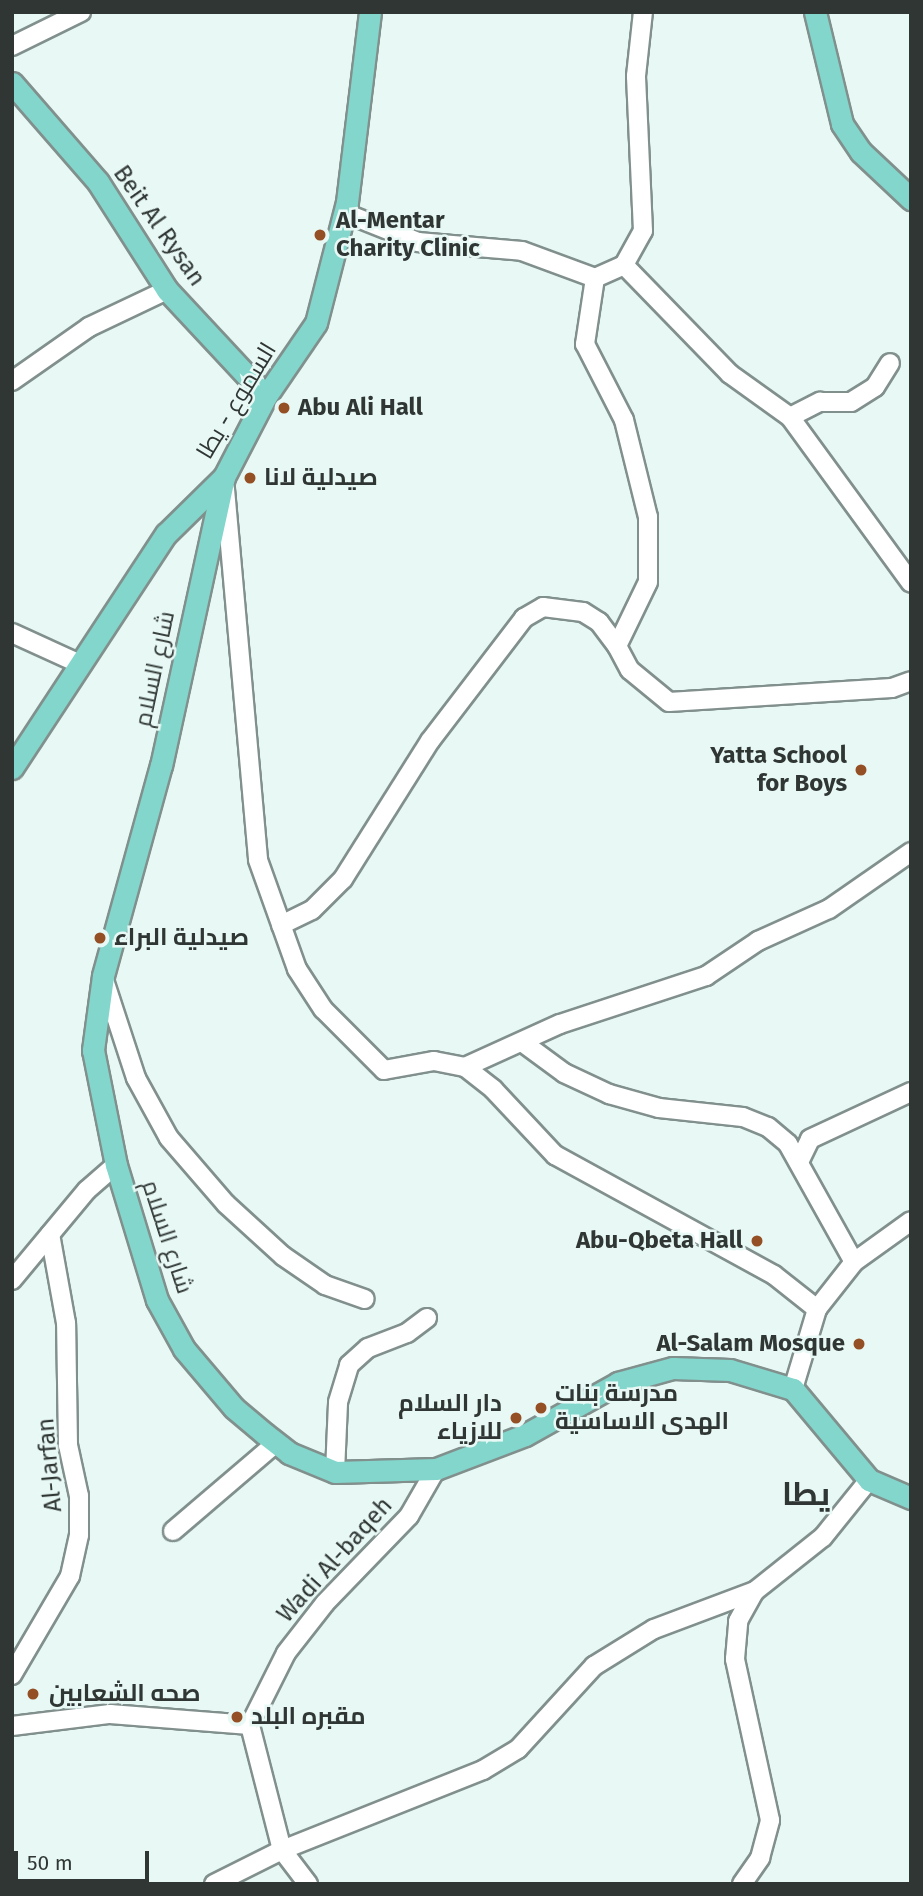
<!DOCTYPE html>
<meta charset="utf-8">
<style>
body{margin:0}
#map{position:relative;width:923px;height:1896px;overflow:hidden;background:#e8f9f5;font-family:"Fira Sans",Cairo,sans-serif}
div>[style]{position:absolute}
.roads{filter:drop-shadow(2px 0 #81908d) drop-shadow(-2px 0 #81908d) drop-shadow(0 2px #81908d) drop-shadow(0 -2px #81908d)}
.minor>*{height:18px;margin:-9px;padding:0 9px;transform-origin:9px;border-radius:9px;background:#fff}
.major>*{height:21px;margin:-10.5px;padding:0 10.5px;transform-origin:10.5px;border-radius:10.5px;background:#83d6cb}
.dots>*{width:19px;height:19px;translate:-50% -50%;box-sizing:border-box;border:4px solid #e8f9f5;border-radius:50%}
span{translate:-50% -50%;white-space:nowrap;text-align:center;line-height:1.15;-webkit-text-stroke:5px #e8f9f5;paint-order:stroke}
.poi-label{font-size:24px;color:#2f3634;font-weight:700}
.left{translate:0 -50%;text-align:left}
.right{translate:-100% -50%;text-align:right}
.street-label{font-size:24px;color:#2f3634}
.district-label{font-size:32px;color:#2f3634;font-weight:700}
.frame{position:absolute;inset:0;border:14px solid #2f3634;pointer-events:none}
.scale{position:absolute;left:14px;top:1851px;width:135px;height:32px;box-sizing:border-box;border:4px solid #2f3634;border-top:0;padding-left:9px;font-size:21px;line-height:24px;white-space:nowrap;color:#2f3634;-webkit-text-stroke:5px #e8f9f5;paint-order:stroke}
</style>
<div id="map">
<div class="roads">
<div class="minor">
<i style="left:12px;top:46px;width:77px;rotate:-26.2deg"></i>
<i style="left:345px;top:213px;width:79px;rotate:21.7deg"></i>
<i style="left:418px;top:242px;width:104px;rotate:4.9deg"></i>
<i style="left:522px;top:251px;width:78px;rotate:20.3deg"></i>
<i style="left:595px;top:278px;width:32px;rotate:-24deg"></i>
<i style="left:624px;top:265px;width:39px;rotate:-61deg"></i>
<i style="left:643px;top:231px;width:155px;rotate:-92.6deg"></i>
<i style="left:636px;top:76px;width:64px;rotate:-83.8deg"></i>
<i style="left:624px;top:265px;width:152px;rotate:45.8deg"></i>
<i style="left:730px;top:374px;width:74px;rotate:35.6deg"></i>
<i style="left:790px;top:417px;width:205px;rotate:53.9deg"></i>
<i style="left:595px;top:278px;width:67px;rotate:98.6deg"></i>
<i style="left:585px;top:344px;width:85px;rotate:62.8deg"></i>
<i style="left:624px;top:420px;width:100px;rotate:76.1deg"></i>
<i style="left:648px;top:517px;width:65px;rotate:90deg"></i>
<i style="left:648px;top:582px;width:71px;rotate:115.8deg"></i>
<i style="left:617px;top:646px;width:27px;rotate:62deg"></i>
<i style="left:630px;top:670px;width:50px;rotate:39.4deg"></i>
<i style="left:669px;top:702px;width:223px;rotate:-3.6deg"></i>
<i style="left:892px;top:688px;width:20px;rotate:-20deg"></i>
<i style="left:12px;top:381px;width:94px;rotate:-35deg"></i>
<i style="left:89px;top:327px;width:86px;rotate:-25.4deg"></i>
<i style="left:790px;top:417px;width:34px;rotate:-27deg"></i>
<i style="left:820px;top:402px;width:31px"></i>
<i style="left:851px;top:402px;width:28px;rotate:-32deg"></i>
<i style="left:875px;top:387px;width:28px;rotate:-58deg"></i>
<i style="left:225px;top:489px;width:372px;rotate:84.9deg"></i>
<i style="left:258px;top:860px;width:116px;rotate:70.3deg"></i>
<i style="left:297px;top:969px;width:48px;rotate:57deg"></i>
<i style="left:323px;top:1009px;width:86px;rotate:45deg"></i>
<i style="left:384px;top:1070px;width:51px;rotate:-10.2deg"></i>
<i style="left:434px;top:1061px;width:32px;rotate:11deg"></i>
<i style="left:465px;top:1067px;width:36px;rotate:38deg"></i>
<i style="left:493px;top:1089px;width:91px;rotate:46.8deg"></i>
<i style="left:555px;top:1155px;width:250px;rotate:28.7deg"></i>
<i style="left:774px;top:1275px;width:55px;rotate:38.3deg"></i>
<i style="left:12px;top:633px;width:75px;rotate:24.5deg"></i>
<i style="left:281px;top:925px;width:34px;rotate:-26deg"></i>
<i style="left:312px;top:910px;width:44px;rotate:-45deg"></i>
<i style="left:343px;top:879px;width:163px;rotate:-57.8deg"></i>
<i style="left:430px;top:741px;width:155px;rotate:-52.6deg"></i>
<i style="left:524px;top:618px;width:22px;rotate:-30deg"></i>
<i style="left:543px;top:607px;width:40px;rotate:7.1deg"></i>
<i style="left:583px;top:612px;width:19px;rotate:32deg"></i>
<i style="left:599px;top:622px;width:30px;rotate:53deg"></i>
<i style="left:104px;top:980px;width:103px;rotate:71.9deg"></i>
<i style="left:136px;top:1078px;width:68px;rotate:61.2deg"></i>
<i style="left:169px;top:1138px;width:87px;rotate:49.2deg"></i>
<i style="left:226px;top:1204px;width:77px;rotate:42.4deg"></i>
<i style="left:283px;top:1256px;width:51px;rotate:34.6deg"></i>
<i style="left:325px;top:1285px;width:42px;rotate:19.3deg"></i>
<i style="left:522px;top:1042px;width:52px;rotate:36.4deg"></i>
<i style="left:564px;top:1073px;width:50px;rotate:25deg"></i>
<i style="left:609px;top:1094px;width:52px;rotate:15.6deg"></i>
<i style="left:659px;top:1108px;width:84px;rotate:6.1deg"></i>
<i style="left:743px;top:1117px;width:27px;rotate:22deg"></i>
<i style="left:768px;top:1127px;width:26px;rotate:40deg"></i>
<i style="left:788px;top:1144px;width:135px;rotate:60.8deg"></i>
<i style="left:465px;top:1067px;width:104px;rotate:-24.4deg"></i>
<i style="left:560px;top:1024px;width:154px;rotate:-18.2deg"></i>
<i style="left:706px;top:976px;width:63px;rotate:-33.9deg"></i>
<i style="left:758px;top:941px;width:78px;rotate:-24.3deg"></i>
<i style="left:829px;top:909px;width:100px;rotate:-34.8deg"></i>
<i style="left:799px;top:1162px;width:25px;rotate:-64deg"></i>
<i style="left:810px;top:1139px;width:111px;rotate:-25deg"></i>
<i style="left:12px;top:1280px;width:117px;rotate:-50.2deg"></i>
<i style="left:87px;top:1190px;width:38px;rotate:-41deg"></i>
<i style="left:793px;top:1389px;width:84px;rotate:-73.3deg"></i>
<i style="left:817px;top:1309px;width:60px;rotate:-51.8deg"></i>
<i style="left:854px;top:1262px;width:70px;rotate:-35.7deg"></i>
<i style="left:335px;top:1472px;width:70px;rotate:-87.5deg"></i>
<i style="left:338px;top:1402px;width:39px;rotate:-73deg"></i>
<i style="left:349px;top:1365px;width:25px;rotate:-42deg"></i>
<i style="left:368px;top:1348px;width:42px;rotate:-21deg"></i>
<i style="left:407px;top:1333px;width:25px;rotate:-37deg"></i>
<i style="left:173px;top:1531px;width:135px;rotate:-40.5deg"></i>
<i style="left:12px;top:1675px;width:115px;rotate:-59.6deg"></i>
<i style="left:70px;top:1576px;width:42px;rotate:-77.6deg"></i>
<i style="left:79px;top:1535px;width:39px;rotate:-90deg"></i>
<i style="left:79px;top:1496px;width:52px;rotate:-102.2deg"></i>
<i style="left:68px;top:1445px;width:122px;rotate:-90.9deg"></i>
<i style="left:66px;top:1323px;width:90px;rotate:-100.2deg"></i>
<i style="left:12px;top:1726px;width:99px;rotate:-7deg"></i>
<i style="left:110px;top:1714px;width:140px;rotate:4.5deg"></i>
<i style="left:214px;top:1884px;width:76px;rotate:-26.6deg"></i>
<i style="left:282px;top:1850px;width:129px;rotate:-104.4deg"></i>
<i style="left:250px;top:1725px;width:80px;rotate:-63.4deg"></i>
<i style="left:286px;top:1653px;width:63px;rotate:-52deg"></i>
<i style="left:325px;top:1603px;width:121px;rotate:-46deg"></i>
<i style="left:409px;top:1516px;width:54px;rotate:-60.1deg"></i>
<i style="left:308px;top:1884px;width:43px;rotate:-127.4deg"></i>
<i style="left:282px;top:1850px;width:216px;rotate:-21.7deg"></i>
<i style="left:483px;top:1770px;width:41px;rotate:-31deg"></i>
<i style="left:518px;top:1749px;width:113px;rotate:-47.5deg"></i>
<i style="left:594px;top:1666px;width:70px;rotate:-31.7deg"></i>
<i style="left:654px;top:1629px;width:108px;rotate:-20.6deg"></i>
<i style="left:755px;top:1591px;width:87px;rotate:-38.5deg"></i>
<i style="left:823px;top:1537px;width:73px;rotate:-51.1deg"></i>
<i style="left:742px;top:1884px;width:32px;rotate:-55deg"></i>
<i style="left:760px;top:1858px;width:39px;rotate:-75deg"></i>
<i style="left:770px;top:1820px;width:165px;rotate:-102.3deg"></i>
<i style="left:735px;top:1659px;width:38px;rotate:-85deg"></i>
<i style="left:738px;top:1621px;width:31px;rotate:-61deg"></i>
</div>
<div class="major">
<i style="left:815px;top:12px;width:115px;rotate:76.4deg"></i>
<i style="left:842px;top:124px;width:34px;rotate:56deg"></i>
<i style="left:861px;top:152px;width:69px;rotate:43.2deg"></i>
<i style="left:12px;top:83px;width:131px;rotate:49deg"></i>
<i style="left:98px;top:182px;width:128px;rotate:57.4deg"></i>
<i style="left:167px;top:290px;width:145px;rotate:47deg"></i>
<i style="left:224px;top:477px;width:295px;rotate:102.3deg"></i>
<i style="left:161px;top:765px;width:219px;rotate:105.4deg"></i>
<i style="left:103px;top:976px;width:75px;rotate:97.7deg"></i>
<i style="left:93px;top:1050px;width:117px;rotate:78.7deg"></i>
<i style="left:116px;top:1165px;width:141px;rotate:73.1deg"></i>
<i style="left:157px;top:1300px;width:56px;rotate:61.1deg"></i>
<i style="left:184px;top:1349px;width:77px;rotate:49.7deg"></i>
<i style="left:234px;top:1408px;width:40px;rotate:40deg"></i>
<i style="left:265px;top:1434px;width:31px;rotate:38deg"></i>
<i style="left:289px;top:1453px;width:50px;rotate:22.4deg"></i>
<i style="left:335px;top:1472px;width:101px;rotate:-1.7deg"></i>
<i style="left:436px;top:1469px;width:95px;rotate:-20.9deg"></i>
<i style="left:525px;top:1435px;width:107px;rotate:-29.2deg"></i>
<i style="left:618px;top:1383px;width:57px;rotate:-15.3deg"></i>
<i style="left:673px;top:1368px;width:57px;rotate:2deg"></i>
<i style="left:730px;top:1370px;width:66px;rotate:16.8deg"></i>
<i style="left:793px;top:1389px;width:119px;rotate:50.1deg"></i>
<i style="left:869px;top:1480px;width:46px;rotate:23.2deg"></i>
<i style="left:12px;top:768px;width:280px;rotate:-56.7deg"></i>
<i style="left:166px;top:534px;width:81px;rotate:-44.5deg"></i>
<i style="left:224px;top:477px;width:91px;rotate:-62.6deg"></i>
<i style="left:266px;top:396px;width:88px;rotate:-55.6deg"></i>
<i style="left:316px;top:323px;width:125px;rotate:-75.6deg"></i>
<i style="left:347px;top:202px;width:191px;rotate:-83.1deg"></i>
</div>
</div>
<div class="dots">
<i style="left:320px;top:235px;background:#944f24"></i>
<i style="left:284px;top:408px;background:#944f24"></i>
<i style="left:250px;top:478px;background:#944f24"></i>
<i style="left:861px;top:770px;background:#944f24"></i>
<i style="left:100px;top:938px;background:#944f24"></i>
<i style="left:757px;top:1241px;background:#944f24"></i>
<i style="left:859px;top:1344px;background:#944f24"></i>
<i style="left:541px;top:1408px;background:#944f24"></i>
<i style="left:516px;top:1418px;background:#944f24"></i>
<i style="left:33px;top:1694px;background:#944f24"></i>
<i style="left:237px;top:1717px;background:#944f24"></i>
</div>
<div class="poi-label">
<span class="left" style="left:336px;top:235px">Al-Mentar<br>Charity Clinic</span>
<span class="left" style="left:298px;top:408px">Abu Ali Hall</span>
<span class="left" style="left:264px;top:478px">صيدلية لانا</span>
<span class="right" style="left:847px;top:770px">Yatta School<br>for Boys</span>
<span class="left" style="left:114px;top:938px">صيدلية البراء</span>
<span class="right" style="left:743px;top:1241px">Abu-Qbeta Hall</span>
<span class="right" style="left:845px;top:1344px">Al-Salam Mosque</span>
<span class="left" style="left:555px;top:1408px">مدرسة بنات<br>الهدى الاساسية</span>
<span class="right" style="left:502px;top:1418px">دار السلام<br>للازياء</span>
<span class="left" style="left:49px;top:1694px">صحه الشعابين</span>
<span class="left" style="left:251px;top:1717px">مقبره البلد</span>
</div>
<div class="street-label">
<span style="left:159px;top:226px;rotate:55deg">Beit Al Rysan</span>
<span style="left:237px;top:401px;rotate:-59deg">السموع - يطا</span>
<span style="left:155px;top:669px;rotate:-78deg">شارع السلام</span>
<span style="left:167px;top:1237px;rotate:72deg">شارع السلام</span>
<span style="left:50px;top:1465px;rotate:-95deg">Al-Jarfan</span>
<span style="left:335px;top:1560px;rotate:-48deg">Wadi Al-baqeh</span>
</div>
<div class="district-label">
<span style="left:806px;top:1494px">يطا</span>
</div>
<div class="frame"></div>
<div class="scale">50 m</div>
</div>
